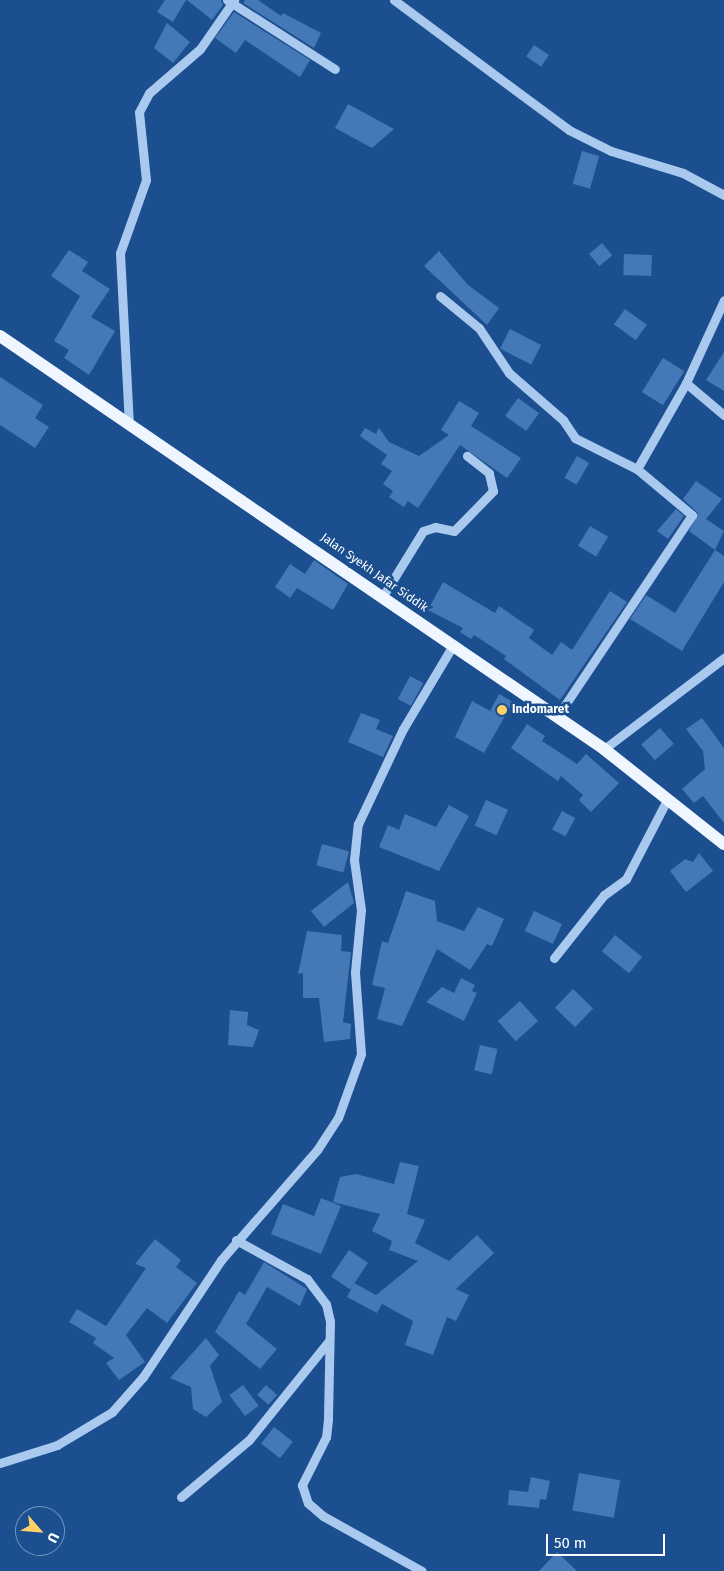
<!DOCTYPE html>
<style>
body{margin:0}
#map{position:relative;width:724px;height:1571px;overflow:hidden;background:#1b4f8f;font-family:"Fira Sans",sans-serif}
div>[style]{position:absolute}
.building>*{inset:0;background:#4478b7;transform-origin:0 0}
.minor>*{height:9px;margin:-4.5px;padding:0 4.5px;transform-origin:4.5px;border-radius:4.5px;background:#a9c9ee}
.major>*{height:12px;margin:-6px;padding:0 6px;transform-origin:6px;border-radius:6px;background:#f0f6ff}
.dots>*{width:14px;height:14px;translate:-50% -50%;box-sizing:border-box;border:2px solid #1b4f8f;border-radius:50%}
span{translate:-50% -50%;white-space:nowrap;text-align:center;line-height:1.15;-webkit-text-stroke:5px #1b4f8f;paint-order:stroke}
.street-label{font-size:12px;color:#fff}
.poi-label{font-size:12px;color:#fff;font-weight:700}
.left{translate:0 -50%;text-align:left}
.north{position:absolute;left:15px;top:1506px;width:50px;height:50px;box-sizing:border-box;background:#1b4f8f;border:1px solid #7695bc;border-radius:50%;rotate:117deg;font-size:14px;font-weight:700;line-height:20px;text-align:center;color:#fff}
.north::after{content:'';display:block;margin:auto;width:18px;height:22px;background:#ffd166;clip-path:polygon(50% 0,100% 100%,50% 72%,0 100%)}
.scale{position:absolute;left:546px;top:1534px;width:119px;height:22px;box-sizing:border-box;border:2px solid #fff;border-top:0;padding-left:6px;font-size:15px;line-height:18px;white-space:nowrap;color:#fff;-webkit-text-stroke:4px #1b4f8f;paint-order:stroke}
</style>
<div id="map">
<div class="building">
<i style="clip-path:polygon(165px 0,186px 0,173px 22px,157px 12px)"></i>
<i style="clip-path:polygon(187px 0,221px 0,223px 5px,212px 20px)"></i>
<i style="clip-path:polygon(245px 0,258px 0,281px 16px,283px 13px,321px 33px,314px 48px,243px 3px)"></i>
<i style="clip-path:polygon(234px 12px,310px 60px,300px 77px,245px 40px,236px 53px,215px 38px)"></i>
<i style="clip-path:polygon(167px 23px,190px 42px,173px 63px,154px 48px)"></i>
<i style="left:534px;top:45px;width:18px;height:14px;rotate:34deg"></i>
<i style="clip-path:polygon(348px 104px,394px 129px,372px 148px,335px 128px)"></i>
<i style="left:582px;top:151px;width:18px;height:34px;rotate:16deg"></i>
<i style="left:602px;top:243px;width:16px;height:17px;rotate:50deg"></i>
<i style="clip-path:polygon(69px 250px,88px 262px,82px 271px,110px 289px,91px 317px,115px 331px,89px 375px,64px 358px,69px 350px,54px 341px,80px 296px,51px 276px)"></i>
<i style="clip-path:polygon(439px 251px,468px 285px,499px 308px,487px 325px,424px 266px)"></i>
<i style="left:624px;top:254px;width:28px;height:21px;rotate:2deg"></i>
<i style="left:625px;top:309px;width:27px;height:19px;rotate:36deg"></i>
<i style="left:510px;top:329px;width:35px;height:22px;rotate:27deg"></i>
<i style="clip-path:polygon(724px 352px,724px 391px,706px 380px)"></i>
<i style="left:663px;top:358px;width:25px;height:40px;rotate:32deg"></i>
<i style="clip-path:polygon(0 377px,43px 405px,35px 418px,49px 427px,35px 448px,0 425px)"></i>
<i style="left:518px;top:398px;width:26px;height:22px;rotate:36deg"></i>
<i style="clip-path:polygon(459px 401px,479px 413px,471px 426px,521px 458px,507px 478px,460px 445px,418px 508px,408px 501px,404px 507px,389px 497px,393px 491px,383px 484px,392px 471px,381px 464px,387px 455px,360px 436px,365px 428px,376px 434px,379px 428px,389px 442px,419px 456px,449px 435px,441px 430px)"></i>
<i style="left:577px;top:456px;width:14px;height:25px;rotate:30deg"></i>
<i style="clip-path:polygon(696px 481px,722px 499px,706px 519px,724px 531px,715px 550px,689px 531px,698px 513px,683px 499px)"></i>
<i style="clip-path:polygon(676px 509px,684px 516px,668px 539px,657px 531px)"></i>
<i style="left:590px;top:526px;width:21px;height:23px;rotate:31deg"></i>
<i style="clip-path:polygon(715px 550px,724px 556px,724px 582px,682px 651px,630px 619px,646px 595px,675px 613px)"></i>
<i style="clip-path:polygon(314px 560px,348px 584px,333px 610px,297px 588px,290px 598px,275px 587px,290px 564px,305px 574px)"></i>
<i style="clip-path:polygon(443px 582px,495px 613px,499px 606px,534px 630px,529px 638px,552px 655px,561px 642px,572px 650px,610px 591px,627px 602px,560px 700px,504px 659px,506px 656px,474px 635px,471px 639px,460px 632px,463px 628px,428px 610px)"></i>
<i style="left:410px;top:676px;width:15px;height:26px;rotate:28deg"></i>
<i style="clip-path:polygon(499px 694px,513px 702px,484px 753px,455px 737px,472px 701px,490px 711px)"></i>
<i style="clip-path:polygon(361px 713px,380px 720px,376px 729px,393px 736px,383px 757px,348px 742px)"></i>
<i style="clip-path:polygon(702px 718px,724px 748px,724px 823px,703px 796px,694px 803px,682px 789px,705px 769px,703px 751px,686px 729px)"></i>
<i style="clip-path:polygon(527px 724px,545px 736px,542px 741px,577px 764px,586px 754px,619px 783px,591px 812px,579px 800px,583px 795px,561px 776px,558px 781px,511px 748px)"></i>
<i style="left:660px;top:728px;width:21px;height:25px;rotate:49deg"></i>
<i style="left:486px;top:800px;width:24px;height:28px;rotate:24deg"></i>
<i style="clip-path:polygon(449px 805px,469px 816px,439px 871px,379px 847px,388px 825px,399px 830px,405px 814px,436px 827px)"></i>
<i style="left:562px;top:811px;width:15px;height:21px;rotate:28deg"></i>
<i style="left:322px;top:844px;width:28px;height:22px;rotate:15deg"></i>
<i style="clip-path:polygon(699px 853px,713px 871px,686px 892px,670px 871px,685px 859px,693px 862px)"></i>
<i style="clip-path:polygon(348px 882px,354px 903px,324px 927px,311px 911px)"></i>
<i style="clip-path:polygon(406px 891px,435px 901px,437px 921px,464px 931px,478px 907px,504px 919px,492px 946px,487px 944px,470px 970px,437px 949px,402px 1026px,377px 1019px,385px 988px,372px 985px,382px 941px,388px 943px)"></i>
<i style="left:534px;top:911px;width:31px;height:22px;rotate:25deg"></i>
<i style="clip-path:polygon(307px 931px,342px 935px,341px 951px,351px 952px,343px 1022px,351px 1024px,350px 1039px,324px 1042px,319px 998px,303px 998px,303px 973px,298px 974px)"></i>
<i style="left:615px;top:935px;width:35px;height:21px;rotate:39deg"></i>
<i style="clip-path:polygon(461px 978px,475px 985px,472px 991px,477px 993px,464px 1021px,426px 1002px,442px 987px,454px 993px)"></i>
<i style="left:573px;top:989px;width:28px;height:26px;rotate:44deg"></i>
<i style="left:520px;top:1001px;width:27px;height:30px;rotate:48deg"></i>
<i style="clip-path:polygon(230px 1010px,248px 1012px,247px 1025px,259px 1030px,253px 1047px,228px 1045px)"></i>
<i style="left:480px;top:1045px;width:18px;height:26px;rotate:13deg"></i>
<i style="clip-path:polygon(400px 1162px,419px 1166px,407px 1214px,425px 1220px,415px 1243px,449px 1261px,477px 1235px,494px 1253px,456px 1289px,469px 1295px,456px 1321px,447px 1317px,433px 1355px,405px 1345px,413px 1321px,382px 1304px,377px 1313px,347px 1297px,354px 1283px,376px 1295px,418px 1261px,389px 1250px,392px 1241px,372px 1231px,380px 1214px,333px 1202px,340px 1177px,356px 1174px,394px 1184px)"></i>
<i style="clip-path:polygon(321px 1198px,341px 1206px,321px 1254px,271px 1234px,283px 1204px,314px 1216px)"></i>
<i style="clip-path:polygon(155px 1239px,181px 1260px,176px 1267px,197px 1283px,167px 1323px,147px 1308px,126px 1335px,145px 1362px,119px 1380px,106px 1363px,114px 1358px,93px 1343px,96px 1338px,69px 1322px,77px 1309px,106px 1326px,146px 1268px,135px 1264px)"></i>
<i style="left:349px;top:1250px;width:23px;height:32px;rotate:34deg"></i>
<i style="clip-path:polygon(264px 1262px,307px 1289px,300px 1306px,267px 1287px,246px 1324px,277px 1349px,260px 1369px,215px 1332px,239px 1291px,245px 1295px)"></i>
<i style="clip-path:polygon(206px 1338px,219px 1355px,210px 1366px,222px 1402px,206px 1417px,193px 1409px,191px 1387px,170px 1378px)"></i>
<i style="left:243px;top:1385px;width:26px;height:17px;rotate:53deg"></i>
<i style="left:266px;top:1385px;width:15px;height:13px;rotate:42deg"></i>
<i style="left:274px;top:1427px;width:24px;height:21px;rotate:38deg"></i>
<i style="left:579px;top:1473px;width:42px;height:38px;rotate:10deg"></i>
<i style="clip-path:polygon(531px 1477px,550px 1481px,546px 1500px,540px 1499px,539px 1508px,508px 1505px,509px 1490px,528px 1492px)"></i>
<i style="clip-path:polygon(557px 1552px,577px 1571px,539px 1571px)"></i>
</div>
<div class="minor">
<i style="left:227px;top:0;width:128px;rotate:32.6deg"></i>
<i style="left:394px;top:0;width:218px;rotate:36.6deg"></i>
<i style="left:569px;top:130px;width:47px;rotate:26.6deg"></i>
<i style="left:611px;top:151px;width:75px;rotate:17deg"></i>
<i style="left:683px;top:173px;width:47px;rotate:28.2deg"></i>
<i style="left:440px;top:296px;width:50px;rotate:39.4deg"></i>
<i style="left:479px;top:328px;width:54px;rotate:56.3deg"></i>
<i style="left:509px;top:373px;width:72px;rotate:41deg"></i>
<i style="left:563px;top:420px;width:22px;rotate:56deg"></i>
<i style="left:575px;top:438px;width:69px;rotate:26.6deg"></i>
<i style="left:637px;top:469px;width:72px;rotate:39.9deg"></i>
<i style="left:692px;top:515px;width:243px;rotate:123.8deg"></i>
<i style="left:686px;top:383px;width:50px;rotate:40.1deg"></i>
<i style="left:129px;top:425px;width:172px;rotate:-93deg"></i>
<i style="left:120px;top:253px;width:77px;rotate:-70.4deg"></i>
<i style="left:146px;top:180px;width:68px;rotate:-95.9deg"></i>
<i style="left:139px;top:112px;width:21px;rotate:-62deg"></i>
<i style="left:149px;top:93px;width:67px;rotate:-40.8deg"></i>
<i style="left:200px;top:49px;width:60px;rotate:-55.2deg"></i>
<i style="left:637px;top:469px;width:99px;rotate:-60.3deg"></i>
<i style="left:686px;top:383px;width:91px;rotate:-65.4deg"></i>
<i style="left:383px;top:596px;width:76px;rotate:-58.4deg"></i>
<i style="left:423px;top:531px;width:13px;rotate:-18deg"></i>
<i style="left:435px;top:527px;width:19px;rotate:12deg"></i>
<i style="left:454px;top:531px;width:56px;rotate:-45.7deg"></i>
<i style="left:493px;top:491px;width:18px;rotate:-103deg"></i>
<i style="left:489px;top:473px;width:28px;rotate:-142deg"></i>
<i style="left:604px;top:749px;width:151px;rotate:-37.2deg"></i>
<i style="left:554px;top:958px;width:80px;rotate:-51.6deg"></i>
<i style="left:604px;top:895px;width:27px;rotate:-36deg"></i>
<i style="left:626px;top:879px;width:89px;rotate:-62.6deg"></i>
<i style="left:236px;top:1240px;width:81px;rotate:28.8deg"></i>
<i style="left:307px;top:1279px;width:31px;rotate:53deg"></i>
<i style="left:326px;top:1304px;width:17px;rotate:77deg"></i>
<i style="left:330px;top:1321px;width:98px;rotate:91.2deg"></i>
<i style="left:328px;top:1419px;width:18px;rotate:96deg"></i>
<i style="left:326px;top:1437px;width:54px;rotate:116.6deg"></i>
<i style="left:302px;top:1485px;width:19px;rotate:72deg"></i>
<i style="left:308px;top:1503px;width:20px;rotate:41deg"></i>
<i style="left:323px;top:1516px;width:113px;rotate:29.1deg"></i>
<i style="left:0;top:1463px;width:60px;rotate:-17.5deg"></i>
<i style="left:57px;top:1445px;width:64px;rotate:-31deg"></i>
<i style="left:112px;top:1412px;width:47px;rotate:-48.5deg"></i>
<i style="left:143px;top:1377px;width:141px;rotate:-56.3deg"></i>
<i style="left:221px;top:1260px;width:146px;rotate:-48.9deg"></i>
<i style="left:317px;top:1150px;width:38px;rotate:-57deg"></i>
<i style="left:338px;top:1118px;width:68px;rotate:-70.2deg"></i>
<i style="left:361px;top:1054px;width:82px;rotate:-94.2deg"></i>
<i style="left:355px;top:972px;width:62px;rotate:-84.5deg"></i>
<i style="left:361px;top:910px;width:50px;rotate:-98deg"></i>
<i style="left:354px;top:860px;width:36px;rotate:-84deg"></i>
<i style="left:358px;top:824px;width:105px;rotate:-64.7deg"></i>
<i style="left:403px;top:729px;width:98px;rotate:-59.2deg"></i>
<i style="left:181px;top:1497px;width:89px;rotate:-40deg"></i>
<i style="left:249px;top:1440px;width:127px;rotate:-51.1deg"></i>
</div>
<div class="major">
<i style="left:0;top:336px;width:732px;rotate:34.36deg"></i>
<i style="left:604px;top:749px;width:153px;rotate:38.4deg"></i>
</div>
<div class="dots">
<i style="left:502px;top:710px;background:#ffd166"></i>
</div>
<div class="street-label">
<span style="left:374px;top:573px;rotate:35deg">Jalan Syekh Jafar Siddik</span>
</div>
<div class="poi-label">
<span class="left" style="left:512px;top:710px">Indomaret</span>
</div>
<div class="north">U</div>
<div class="scale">50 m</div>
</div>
